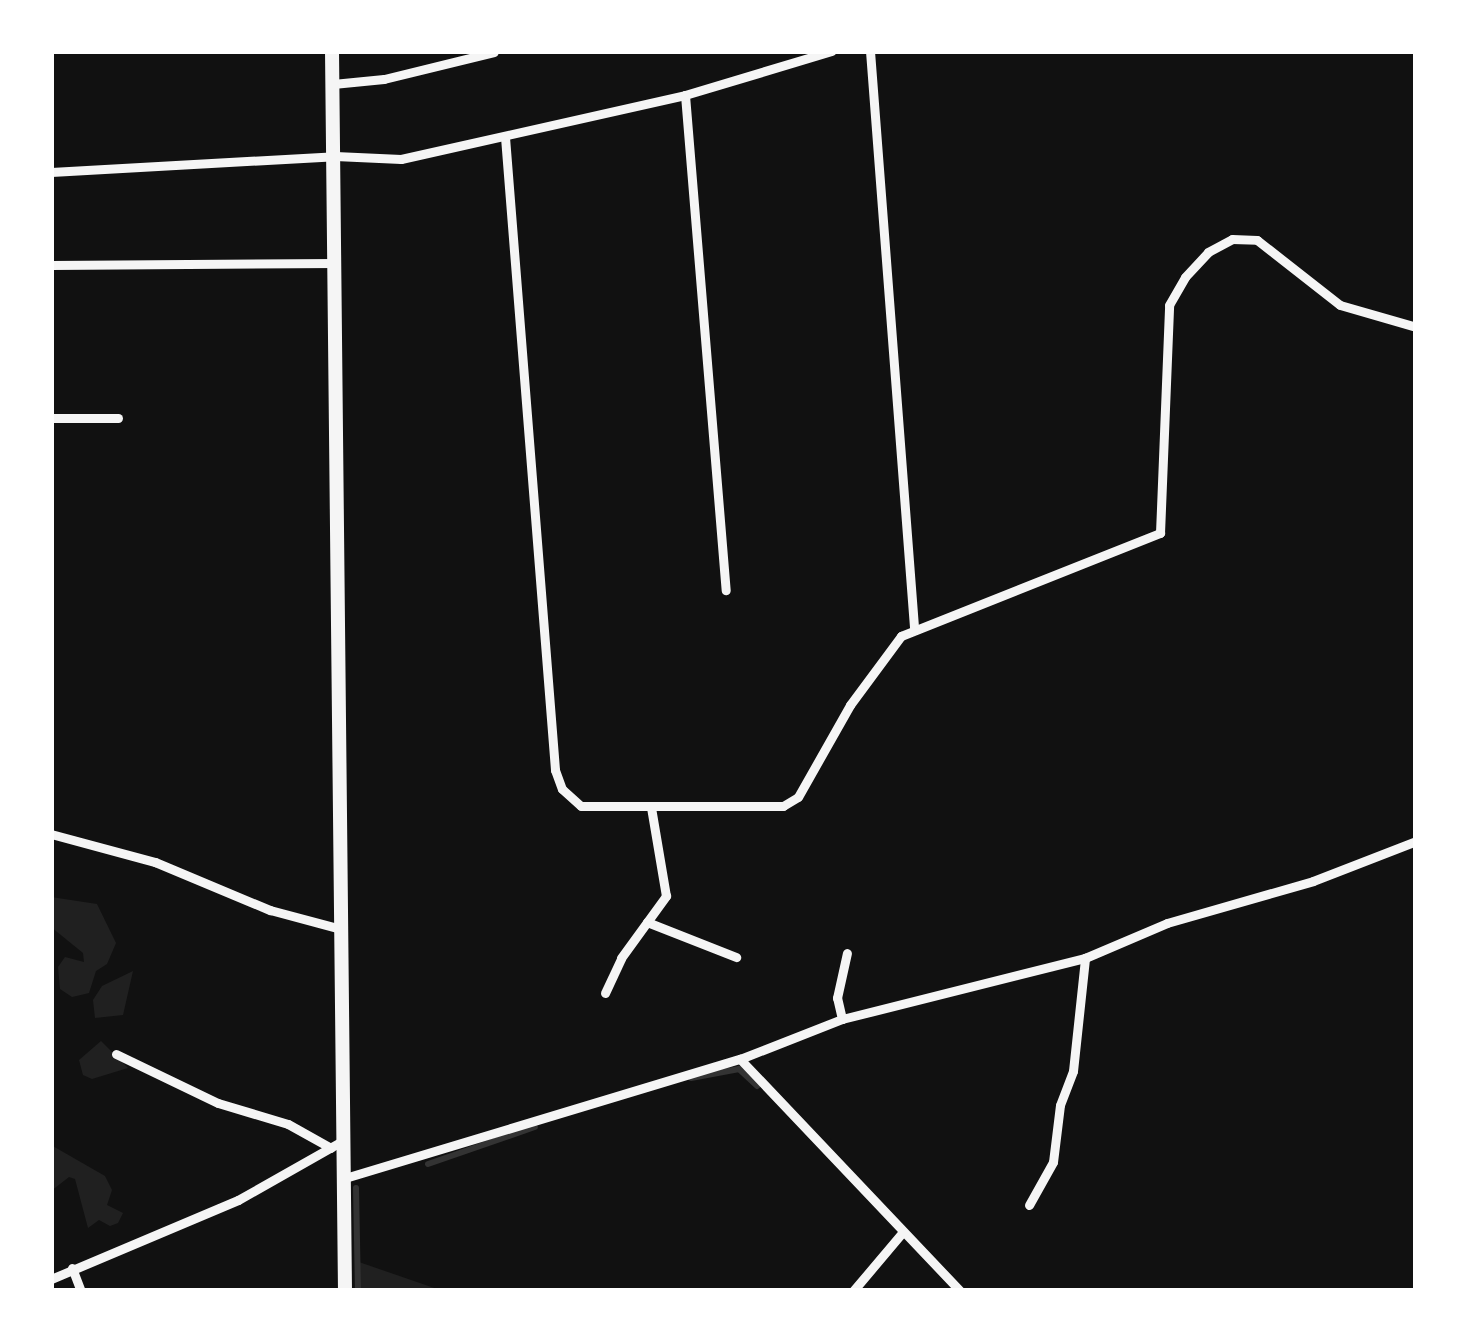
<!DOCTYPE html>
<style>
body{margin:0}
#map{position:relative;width:1467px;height:1342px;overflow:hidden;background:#111;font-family:Lora,serif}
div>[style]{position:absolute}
.green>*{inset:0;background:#202020}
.stream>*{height:6px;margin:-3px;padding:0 3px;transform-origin:3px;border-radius:3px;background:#333}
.minor>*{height:9px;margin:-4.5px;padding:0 4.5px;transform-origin:4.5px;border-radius:4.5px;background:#f5f5f5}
.secondary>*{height:14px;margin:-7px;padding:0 7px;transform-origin:7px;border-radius:7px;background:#f5f5f5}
span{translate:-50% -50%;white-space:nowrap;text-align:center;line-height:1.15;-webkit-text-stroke:10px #fff;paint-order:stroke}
.frame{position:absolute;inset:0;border:54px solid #fff;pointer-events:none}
</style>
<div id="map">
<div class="green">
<i style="clip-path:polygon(51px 897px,97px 904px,116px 943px,107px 964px,96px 971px,89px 993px,72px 997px,60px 989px,58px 967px,65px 957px,84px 962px,83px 953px,51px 927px)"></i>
<i style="clip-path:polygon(133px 971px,123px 1015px,95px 1018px,93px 1000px,102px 986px)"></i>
<i style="clip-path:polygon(101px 1041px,128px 1068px,92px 1079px,83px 1075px,79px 1060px)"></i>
<i style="clip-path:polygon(51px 1145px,105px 1176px,112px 1190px,107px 1205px,123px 1213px,118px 1223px,110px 1226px,99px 1220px,88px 1228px,75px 1179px,69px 1177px,51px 1191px)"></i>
<i style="clip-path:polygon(356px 1261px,443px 1291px,356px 1291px)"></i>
</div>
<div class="stream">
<i style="left:691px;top:1078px;width:49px;rotate:-10.6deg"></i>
<i style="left:739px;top:1069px;width:25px;rotate:43deg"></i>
<i style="left:428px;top:1164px;width:113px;rotate:-19.1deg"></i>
<i style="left:356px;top:1188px;width:103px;rotate:88.9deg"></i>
</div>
<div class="minor">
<i style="left:870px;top:51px;width:578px;rotate:85.63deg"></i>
<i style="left:333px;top:84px;width:51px;rotate:-5.6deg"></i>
<i style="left:384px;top:79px;width:113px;rotate:-13.8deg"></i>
<i style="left:685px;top:95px;width:497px;rotate:85.3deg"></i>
<i style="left:505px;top:137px;width:635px;rotate:85.48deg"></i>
<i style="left:555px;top:770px;width:20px;rotate:70deg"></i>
<i style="left:562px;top:789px;width:25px;rotate:42deg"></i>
<i style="left:581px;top:806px;width:202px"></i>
<i style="left:783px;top:806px;width:17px;rotate:-31deg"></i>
<i style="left:798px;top:797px;width:106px;rotate:-60.5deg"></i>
<i style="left:850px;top:705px;width:86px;rotate:-53.5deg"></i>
<i style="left:901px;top:636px;width:279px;rotate:-21.7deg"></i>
<i style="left:1160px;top:533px;width:228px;rotate:-87.7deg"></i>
<i style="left:1169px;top:305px;width:32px;rotate:-60deg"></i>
<i style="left:1185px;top:277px;width:34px;rotate:-47deg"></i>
<i style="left:1208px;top:252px;width:27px;rotate:-28deg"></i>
<i style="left:1232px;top:239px;width:25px;rotate:2deg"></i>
<i style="left:1257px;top:240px;width:105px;rotate:38.1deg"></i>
<i style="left:1340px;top:305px;width:79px;rotate:16.1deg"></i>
<i style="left:51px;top:172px;width:284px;rotate:-3.2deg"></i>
<i style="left:335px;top:156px;width:66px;rotate:2.6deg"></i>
<i style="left:401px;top:159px;width:291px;rotate:-12.7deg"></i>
<i style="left:685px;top:95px;width:153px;rotate:-16.7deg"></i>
<i style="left:51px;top:265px;width:285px;rotate:-0.4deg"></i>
<i style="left:51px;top:418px;width:67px"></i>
<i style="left:51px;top:834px;width:108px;rotate:15.1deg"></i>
<i style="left:155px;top:862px;width:125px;rotate:22.7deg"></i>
<i style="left:270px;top:910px;width:73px;rotate:15deg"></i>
<i style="left:647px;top:922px;width:96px;rotate:21.5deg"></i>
<i style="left:605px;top:993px;width:38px;rotate:-65deg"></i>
<i style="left:621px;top:958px;width:77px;rotate:-54deg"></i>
<i style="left:666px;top:896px;width:90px;rotate:-99.6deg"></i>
<i style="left:842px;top:1019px;width:22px;rotate:-103deg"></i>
<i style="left:837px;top:998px;width:46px;rotate:-77.5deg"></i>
<i style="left:116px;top:1054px;width:113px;rotate:25.7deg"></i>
<i style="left:218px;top:1103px;width:73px;rotate:16.7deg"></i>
<i style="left:288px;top:1124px;width:49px;rotate:29.2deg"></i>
<i style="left:740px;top:1059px;width:320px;rotate:46.5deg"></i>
<i style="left:345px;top:1178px;width:413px;rotate:-16.8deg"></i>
<i style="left:740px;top:1059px;width:110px;rotate:-21.4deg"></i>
<i style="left:842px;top:1019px;width:251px;rotate:-14.1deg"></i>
<i style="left:1085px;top:958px;width:89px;rotate:-23.1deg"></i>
<i style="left:1167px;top:923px;width:152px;rotate:-16deg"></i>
<i style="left:1313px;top:881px;width:110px;rotate:-21.2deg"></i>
<i style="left:1029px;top:1205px;width:49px;rotate:-60.8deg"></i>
<i style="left:1053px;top:1162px;width:57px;rotate:-83deg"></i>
<i style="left:1060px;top:1105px;width:36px;rotate:-69deg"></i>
<i style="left:1073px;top:1071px;width:114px;rotate:-83.9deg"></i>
<i style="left:72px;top:1268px;width:25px;rotate:69deg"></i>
<i style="left:51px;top:1279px;width:203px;rotate:-22.9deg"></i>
<i style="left:238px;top:1200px;width:122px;rotate:-29.5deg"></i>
<i style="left:853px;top:1291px;width:76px;rotate:-49.8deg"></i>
</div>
<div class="secondary">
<i style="left:332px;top:51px;width:1240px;rotate:89.4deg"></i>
</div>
<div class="frame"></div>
</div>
